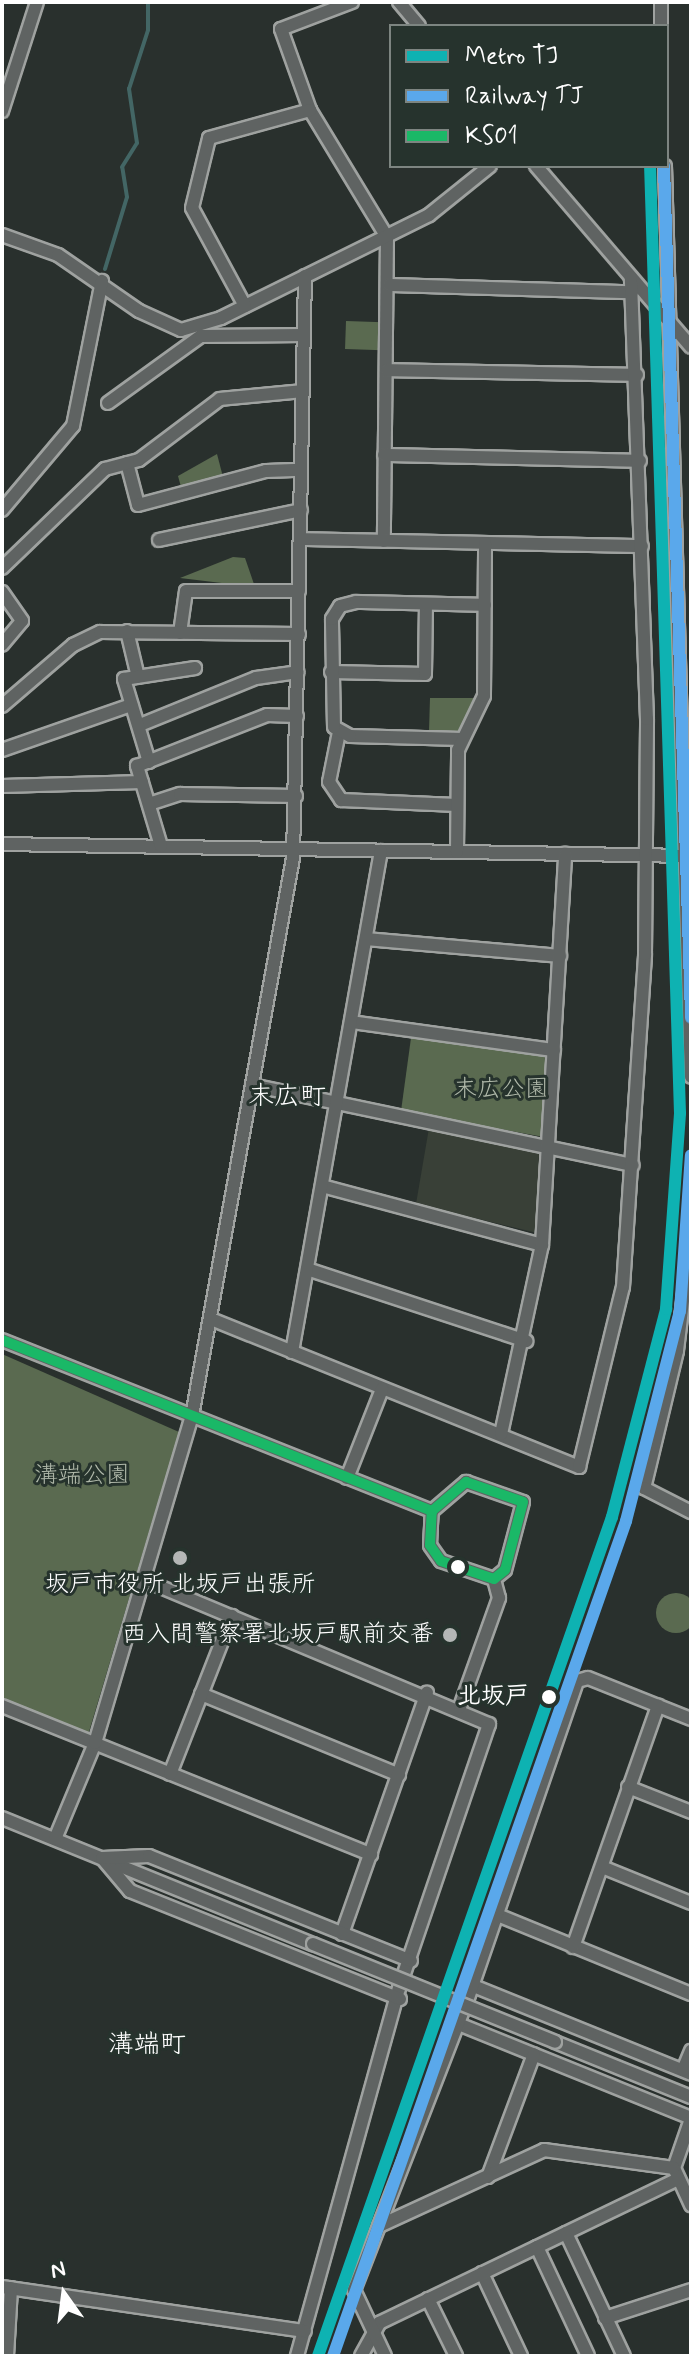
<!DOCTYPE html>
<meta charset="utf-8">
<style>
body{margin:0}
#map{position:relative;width:693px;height:2358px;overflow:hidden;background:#29302d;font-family:Mynerve,"Klee One",sans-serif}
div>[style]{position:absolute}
.built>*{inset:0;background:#394037}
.green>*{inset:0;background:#5a6a50;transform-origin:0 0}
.round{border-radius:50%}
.stream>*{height:4px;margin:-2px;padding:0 2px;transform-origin:2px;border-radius:2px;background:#436665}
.roads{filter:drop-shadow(2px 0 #9fa2a0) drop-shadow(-2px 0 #9fa2a0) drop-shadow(0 2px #9fa2a0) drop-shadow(0 -2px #9fa2a0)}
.minor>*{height:12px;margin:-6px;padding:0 6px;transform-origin:6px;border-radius:6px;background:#5f6362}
.bridges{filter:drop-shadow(2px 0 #9fa2a0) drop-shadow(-2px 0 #9fa2a0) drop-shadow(0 2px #9fa2a0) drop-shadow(0 -2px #9fa2a0)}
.minor-bridge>*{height:12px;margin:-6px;padding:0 6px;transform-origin:6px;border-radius:6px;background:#5f6362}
.bus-1>*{height:10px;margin:-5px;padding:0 5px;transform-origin:5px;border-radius:5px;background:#1ab867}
.rail-1>*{height:12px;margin:-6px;padding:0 6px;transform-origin:6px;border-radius:6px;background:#5aa8eb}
.metro-1>*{height:12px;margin:-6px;padding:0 6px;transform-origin:6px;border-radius:6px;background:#0eb2b2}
.dots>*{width:22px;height:22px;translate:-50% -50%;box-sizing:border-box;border:4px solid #26332d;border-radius:50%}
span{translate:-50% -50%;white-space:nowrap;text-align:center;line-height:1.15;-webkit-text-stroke:6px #26332d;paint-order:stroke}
.park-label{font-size:24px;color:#b0b9aa}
.poi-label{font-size:24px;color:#fff}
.right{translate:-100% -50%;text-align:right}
.stop-label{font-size:24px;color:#fff;font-weight:700}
.neighbourhood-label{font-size:26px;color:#fff}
.frame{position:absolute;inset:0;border:4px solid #fff;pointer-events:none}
.legend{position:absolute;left:389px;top:24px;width:280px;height:144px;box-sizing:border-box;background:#26332d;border:2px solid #7d8581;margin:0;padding:10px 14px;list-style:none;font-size:24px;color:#fff}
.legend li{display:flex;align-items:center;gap:16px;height:40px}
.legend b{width:40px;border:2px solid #7d8581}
.north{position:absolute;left:24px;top:2254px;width:80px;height:80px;-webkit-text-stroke:6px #26332d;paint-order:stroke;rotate:346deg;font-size:22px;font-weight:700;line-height:32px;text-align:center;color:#fff}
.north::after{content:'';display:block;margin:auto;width:28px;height:36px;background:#fff;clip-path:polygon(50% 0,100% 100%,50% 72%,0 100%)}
</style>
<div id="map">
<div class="built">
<i style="clip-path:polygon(429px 1128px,539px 1151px,537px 1233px,416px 1204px)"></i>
</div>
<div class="green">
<i style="left:346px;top:321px;width:37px;height:28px;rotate:2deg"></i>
<i style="clip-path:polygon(217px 454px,223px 477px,181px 487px,178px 476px)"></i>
<i style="clip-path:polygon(233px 557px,245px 558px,255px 587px,180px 578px)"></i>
<i style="clip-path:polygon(430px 698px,477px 698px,458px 734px,429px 732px)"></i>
<i style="clip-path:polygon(411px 1038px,545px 1054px,544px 1137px,401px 1111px)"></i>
<i style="clip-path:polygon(2px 1354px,179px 1432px,88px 1735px,2px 1700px)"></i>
<i class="round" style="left:656px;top:1593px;width:40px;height:40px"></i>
</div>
<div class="stream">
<i style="left:105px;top:269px;width:75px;rotate:-73deg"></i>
<i style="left:127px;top:197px;width:30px;rotate:-99deg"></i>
<i style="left:122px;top:167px;width:28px;rotate:-58deg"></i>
<i style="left:137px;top:143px;width:55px;rotate:-98.4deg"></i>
<i style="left:129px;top:89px;width:62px;rotate:-72.1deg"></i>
<i style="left:148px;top:30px;width:28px;rotate:-90deg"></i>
</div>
<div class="roads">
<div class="minor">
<i style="left:352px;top:2px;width:76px;rotate:159.2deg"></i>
<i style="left:281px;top:29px;width:86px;rotate:70.3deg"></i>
<i style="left:310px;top:110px;width:149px;rotate:58.8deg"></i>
<i style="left:387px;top:237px;width:304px;rotate:90.6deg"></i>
<i style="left:399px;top:2px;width:31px;rotate:50deg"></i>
<i style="left:661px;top:2px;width:24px;rotate:90deg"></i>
<i style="left:2px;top:111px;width:114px;rotate:-72.2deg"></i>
<i style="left:536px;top:166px;width:238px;rotate:49.4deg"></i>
<i style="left:665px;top:166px;width:911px;rotate:88.37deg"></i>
<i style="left:2px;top:235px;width:59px;rotate:19.7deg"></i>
<i style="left:58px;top:255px;width:98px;rotate:34.7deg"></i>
<i style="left:139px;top:311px;width:46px;rotate:24.3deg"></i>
<i style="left:181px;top:330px;width:42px;rotate:-16.7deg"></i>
<i style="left:221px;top:318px;width:232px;rotate:-26.3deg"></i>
<i style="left:429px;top:215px;width:78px;rotate:-38.8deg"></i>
<i style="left:389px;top:285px;width:243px;rotate:1.7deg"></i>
<i style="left:245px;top:306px;width:111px;rotate:-118.4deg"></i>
<i style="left:192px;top:208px;width:72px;rotate:-76.3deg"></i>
<i style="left:209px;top:138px;width:105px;rotate:-15.5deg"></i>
<i style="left:387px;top:370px;width:250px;rotate:1.1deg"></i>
<i style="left:108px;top:403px;width:115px;rotate:-35.8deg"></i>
<i style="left:201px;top:336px;width:103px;rotate:-0.6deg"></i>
<i style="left:384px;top:455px;width:256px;rotate:1.3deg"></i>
<i style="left:127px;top:463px;width:43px;rotate:75.3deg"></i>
<i style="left:138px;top:505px;width:132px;rotate:-14.9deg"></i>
<i style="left:266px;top:471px;width:35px;rotate:-2deg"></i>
<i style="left:2px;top:510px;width:110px;rotate:-49.8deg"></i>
<i style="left:73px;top:426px;width:148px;rotate:-78.7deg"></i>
<i style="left:300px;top:539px;width:342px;rotate:1.2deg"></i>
<i style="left:159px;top:540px;width:145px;rotate:-11.9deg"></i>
<i style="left:2px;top:568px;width:143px;rotate:-43.9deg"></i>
<i style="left:105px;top:469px;width:35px;rotate:-15deg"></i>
<i style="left:139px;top:460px;width:101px;rotate:-37deg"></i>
<i style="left:220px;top:399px;width:83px;rotate:-5.5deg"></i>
<i style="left:2px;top:592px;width:35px;rotate:55deg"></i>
<i style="left:22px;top:621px;width:31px;rotate:130deg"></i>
<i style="left:127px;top:631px;width:47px;rotate:76.6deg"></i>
<i style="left:180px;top:633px;width:42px;rotate:-81.9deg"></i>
<i style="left:186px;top:591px;width:113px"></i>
<i style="left:331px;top:672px;width:94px;rotate:1.2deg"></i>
<i style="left:425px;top:674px;width:70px;rotate:-89.2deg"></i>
<i style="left:2px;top:706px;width:94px;rotate:-40.7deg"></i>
<i style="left:73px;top:645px;width:30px;rotate:-26deg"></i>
<i style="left:100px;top:632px;width:199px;rotate:0.6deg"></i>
<i style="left:140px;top:725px;width:125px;rotate:-22.1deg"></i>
<i style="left:256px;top:678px;width:42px;rotate:-8.1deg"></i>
<i style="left:339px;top:732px;width:51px;rotate:101.3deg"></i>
<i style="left:329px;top:782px;width:22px;rotate:56deg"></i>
<i style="left:341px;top:800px;width:116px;rotate:2.5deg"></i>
<i style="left:462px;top:739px;width:112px;rotate:-178.5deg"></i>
<i style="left:350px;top:736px;width:18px;rotate:-151deg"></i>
<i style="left:334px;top:727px;width:108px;rotate:-91.1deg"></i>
<i style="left:332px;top:619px;width:15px;rotate:-58deg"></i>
<i style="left:340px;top:606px;width:16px;rotate:-14deg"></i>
<i style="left:356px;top:602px;width:129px;rotate:1.3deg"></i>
<i style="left:2px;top:750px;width:137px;rotate:-19.2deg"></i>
<i style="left:149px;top:762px;width:87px;rotate:-106.8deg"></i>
<i style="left:124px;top:679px;width:72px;rotate:-8.8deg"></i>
<i style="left:2px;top:786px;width:140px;rotate:-1.6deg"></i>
<i style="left:149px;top:804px;width:33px;rotate:-18deg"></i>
<i style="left:180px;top:794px;width:116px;rotate:1deg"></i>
<i style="left:2px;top:844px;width:689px;rotate:1deg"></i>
<i style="left:161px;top:846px;width:84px;rotate:-106.7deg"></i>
<i style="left:137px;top:766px;width:140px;rotate:-21.4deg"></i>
<i style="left:267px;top:715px;width:30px;rotate:2deg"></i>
<i style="left:457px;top:852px;width:102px;rotate:-89.4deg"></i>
<i style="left:458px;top:750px;width:60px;rotate:-64.3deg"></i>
<i style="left:484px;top:696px;width:153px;rotate:-89.6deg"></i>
<i style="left:366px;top:939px;width:195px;rotate:5deg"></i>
<i style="left:351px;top:1022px;width:205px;rotate:7.9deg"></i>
<i style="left:252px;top:1085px;width:389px;rotate:11.9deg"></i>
<i style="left:322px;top:1186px;width:228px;rotate:15deg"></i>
<i style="left:691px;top:1235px;width:117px;rotate:96.9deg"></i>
<i style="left:677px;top:1351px;width:141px;rotate:103.5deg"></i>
<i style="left:644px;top:1488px;width:53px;rotate:27.1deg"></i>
<i style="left:307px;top:1269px;width:231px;rotate:18.2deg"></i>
<i style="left:211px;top:1319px;width:397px;rotate:21.9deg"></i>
<i style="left:579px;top:1467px;width:185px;rotate:-76.3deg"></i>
<i style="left:623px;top:1287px;width:334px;rotate:-86.2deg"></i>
<i style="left:645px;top:954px;width:235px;rotate:-89.5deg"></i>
<i style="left:647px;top:719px;width:442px;rotate:-92.1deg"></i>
<i style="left:2px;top:1340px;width:463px;rotate:21.7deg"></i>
<i style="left:292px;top:1352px;width:509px;rotate:-79.93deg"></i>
<i style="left:501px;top:1434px;width:193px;rotate:-77.8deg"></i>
<i style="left:542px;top:1245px;width:392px;rotate:-86.6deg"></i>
<i style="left:347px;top:1478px;width:96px;rotate:-68.5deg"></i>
<i style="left:466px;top:1482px;width:60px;rotate:19.3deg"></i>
<i style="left:523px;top:1502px;width:70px;rotate:104.8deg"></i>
<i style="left:505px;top:1570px;width:14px;rotate:141deg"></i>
<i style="left:494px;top:1579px;width:56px;rotate:-161.2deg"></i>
<i style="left:441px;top:1561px;width:19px;rotate:-125deg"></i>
<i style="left:430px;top:1545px;width:34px;rotate:-87deg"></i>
<i style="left:432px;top:1511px;width:45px;rotate:-40.5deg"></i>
<i style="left:144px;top:1580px;width:374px;rotate:22.7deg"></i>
<i style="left:489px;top:1724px;width:279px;rotate:108.8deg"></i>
<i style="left:399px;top:1988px;width:382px;rotate:105.5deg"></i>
<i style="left:201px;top:1694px;width:214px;rotate:22.2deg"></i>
<i style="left:2px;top:1706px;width:398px;rotate:21.9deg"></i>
<i style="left:460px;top:1707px;width:116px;rotate:-70.3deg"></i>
<i style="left:499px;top:1598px;width:20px;rotate:-105deg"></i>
<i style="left:170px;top:1774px;width:170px;rotate:-68.6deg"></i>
<i style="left:628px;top:1787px;width:68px;rotate:21.6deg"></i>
<i style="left:2px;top:1818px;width:336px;rotate:22.1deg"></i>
<i style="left:55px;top:1839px;width:104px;rotate:-67.4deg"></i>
<i style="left:95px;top:1743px;width:341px;rotate:-73.5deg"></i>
<i style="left:192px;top:1416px;width:567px;rotate:-79.74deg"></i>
<i style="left:293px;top:858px;width:582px;rotate:-88.82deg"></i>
<i style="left:602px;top:1867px;width:96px;rotate:22deg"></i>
<i style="left:495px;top:1914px;width:212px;rotate:22.2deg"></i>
<i style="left:342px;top:1934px;width:256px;rotate:-70.6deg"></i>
<i style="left:573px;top:1947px;width:256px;rotate:-70.6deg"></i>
<i style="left:471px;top:1985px;width:237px;rotate:22deg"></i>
<i style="left:400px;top:1999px;width:291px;rotate:-158.2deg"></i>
<i style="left:130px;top:1891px;width:43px;rotate:-130.3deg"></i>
<i style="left:102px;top:1858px;width:47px;rotate:-2.4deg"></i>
<i style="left:149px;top:1856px;width:282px;rotate:21.8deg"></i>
<i style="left:456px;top:2023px;width:253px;rotate:22deg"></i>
<i style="left:555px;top:2042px;width:147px;rotate:22deg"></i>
<i style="left:683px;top:2070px;width:21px;rotate:-67deg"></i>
<i style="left:691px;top:2119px;width:52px;rotate:109.1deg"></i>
<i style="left:674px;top:2168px;width:41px;rotate:65.3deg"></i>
<i style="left:488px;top:2177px;width:131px;rotate:-69.5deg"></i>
<i style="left:379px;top:2226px;width:182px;rotate:-24.7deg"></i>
<i style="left:544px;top:2150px;width:131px;rotate:7.9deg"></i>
<i style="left:566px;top:2233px;width:136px;rotate:64.8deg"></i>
<i style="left:537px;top:2247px;width:120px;rotate:64.9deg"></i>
<i style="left:482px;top:2273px;width:92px;rotate:64.8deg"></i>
<i style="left:2px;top:2287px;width:306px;rotate:8.3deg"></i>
<i style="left:428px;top:2299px;width:64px;rotate:63.8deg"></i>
<i style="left:605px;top:2318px;width:90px;rotate:-18deg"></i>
<i style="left:7px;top:2356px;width:68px;rotate:-86.6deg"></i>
<i style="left:361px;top:2356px;width:38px;rotate:-61deg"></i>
<i style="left:379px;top:2323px;width:332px;rotate:-25.7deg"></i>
<i style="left:385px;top:2356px;width:73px;rotate:-115.2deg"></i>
<i style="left:354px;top:2290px;width:313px;rotate:-68.7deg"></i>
<i style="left:468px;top:1998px;width:335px;rotate:-71deg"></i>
<i style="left:577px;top:1681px;width:11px;rotate:-15deg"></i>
<i style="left:588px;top:1678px;width:111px;rotate:21.7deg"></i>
</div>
</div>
<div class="bridges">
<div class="minor-bridge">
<i style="left:313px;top:1944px;width:261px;rotate:22deg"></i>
</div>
</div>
<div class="bus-1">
<i style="left:2px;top:1340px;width:463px;rotate:21.7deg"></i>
<i style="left:466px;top:1482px;width:60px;rotate:19.3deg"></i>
<i style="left:523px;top:1502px;width:70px;rotate:104.8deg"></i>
<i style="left:505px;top:1570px;width:14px;rotate:141deg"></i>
<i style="left:494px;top:1579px;width:56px;rotate:-161.2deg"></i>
<i style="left:441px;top:1561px;width:19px;rotate:-125deg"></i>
<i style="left:430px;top:1545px;width:34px;rotate:-87deg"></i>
<i style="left:432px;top:1511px;width:45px;rotate:-40.5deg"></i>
</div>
<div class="rail-1">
<i style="left:664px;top:166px;width:852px;rotate:88.18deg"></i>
<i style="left:333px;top:2356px;width:885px;rotate:-70.66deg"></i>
<i style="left:626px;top:1521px;width:217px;rotate:-75.6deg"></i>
<i style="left:680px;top:1311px;width:156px;rotate:-86deg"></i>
</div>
<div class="metro-1">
<i style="left:318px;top:2356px;width:889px;rotate:-70.69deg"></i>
<i style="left:612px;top:1517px;width:215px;rotate:-75.4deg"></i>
<i style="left:666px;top:1309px;width:196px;rotate:-85.9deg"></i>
<i style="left:680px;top:1113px;width:947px;rotate:-91.81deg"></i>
</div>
<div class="dots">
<i style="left:180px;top:1558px;background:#b4b7b6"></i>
<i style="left:458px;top:1567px;background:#fff"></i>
<i style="left:450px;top:1635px;background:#b4b7b6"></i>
<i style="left:549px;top:1697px;background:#fff"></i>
</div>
<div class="park-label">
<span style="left:501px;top:1090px">末広公園</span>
<span style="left:82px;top:1476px">溝端公園</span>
</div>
<div class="poi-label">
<span style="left:180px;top:1585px">坂戸市役所 北坂戸出張所</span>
<span class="right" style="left:434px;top:1635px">西入間警察署北坂戸駅前交番</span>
</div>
<div class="stop-label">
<span class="right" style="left:529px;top:1697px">北坂戸</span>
</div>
<div class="neighbourhood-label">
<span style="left:287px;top:1098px">末広町</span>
<span style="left:147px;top:2046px">溝端町</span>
</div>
<div class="frame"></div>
<ul class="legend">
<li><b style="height:10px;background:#0eb2b2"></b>Metro TJ</li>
<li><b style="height:10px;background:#5aa8eb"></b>Railway TJ</li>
<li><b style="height:10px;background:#1ab867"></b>KS01</li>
</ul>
<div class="north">N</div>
</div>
